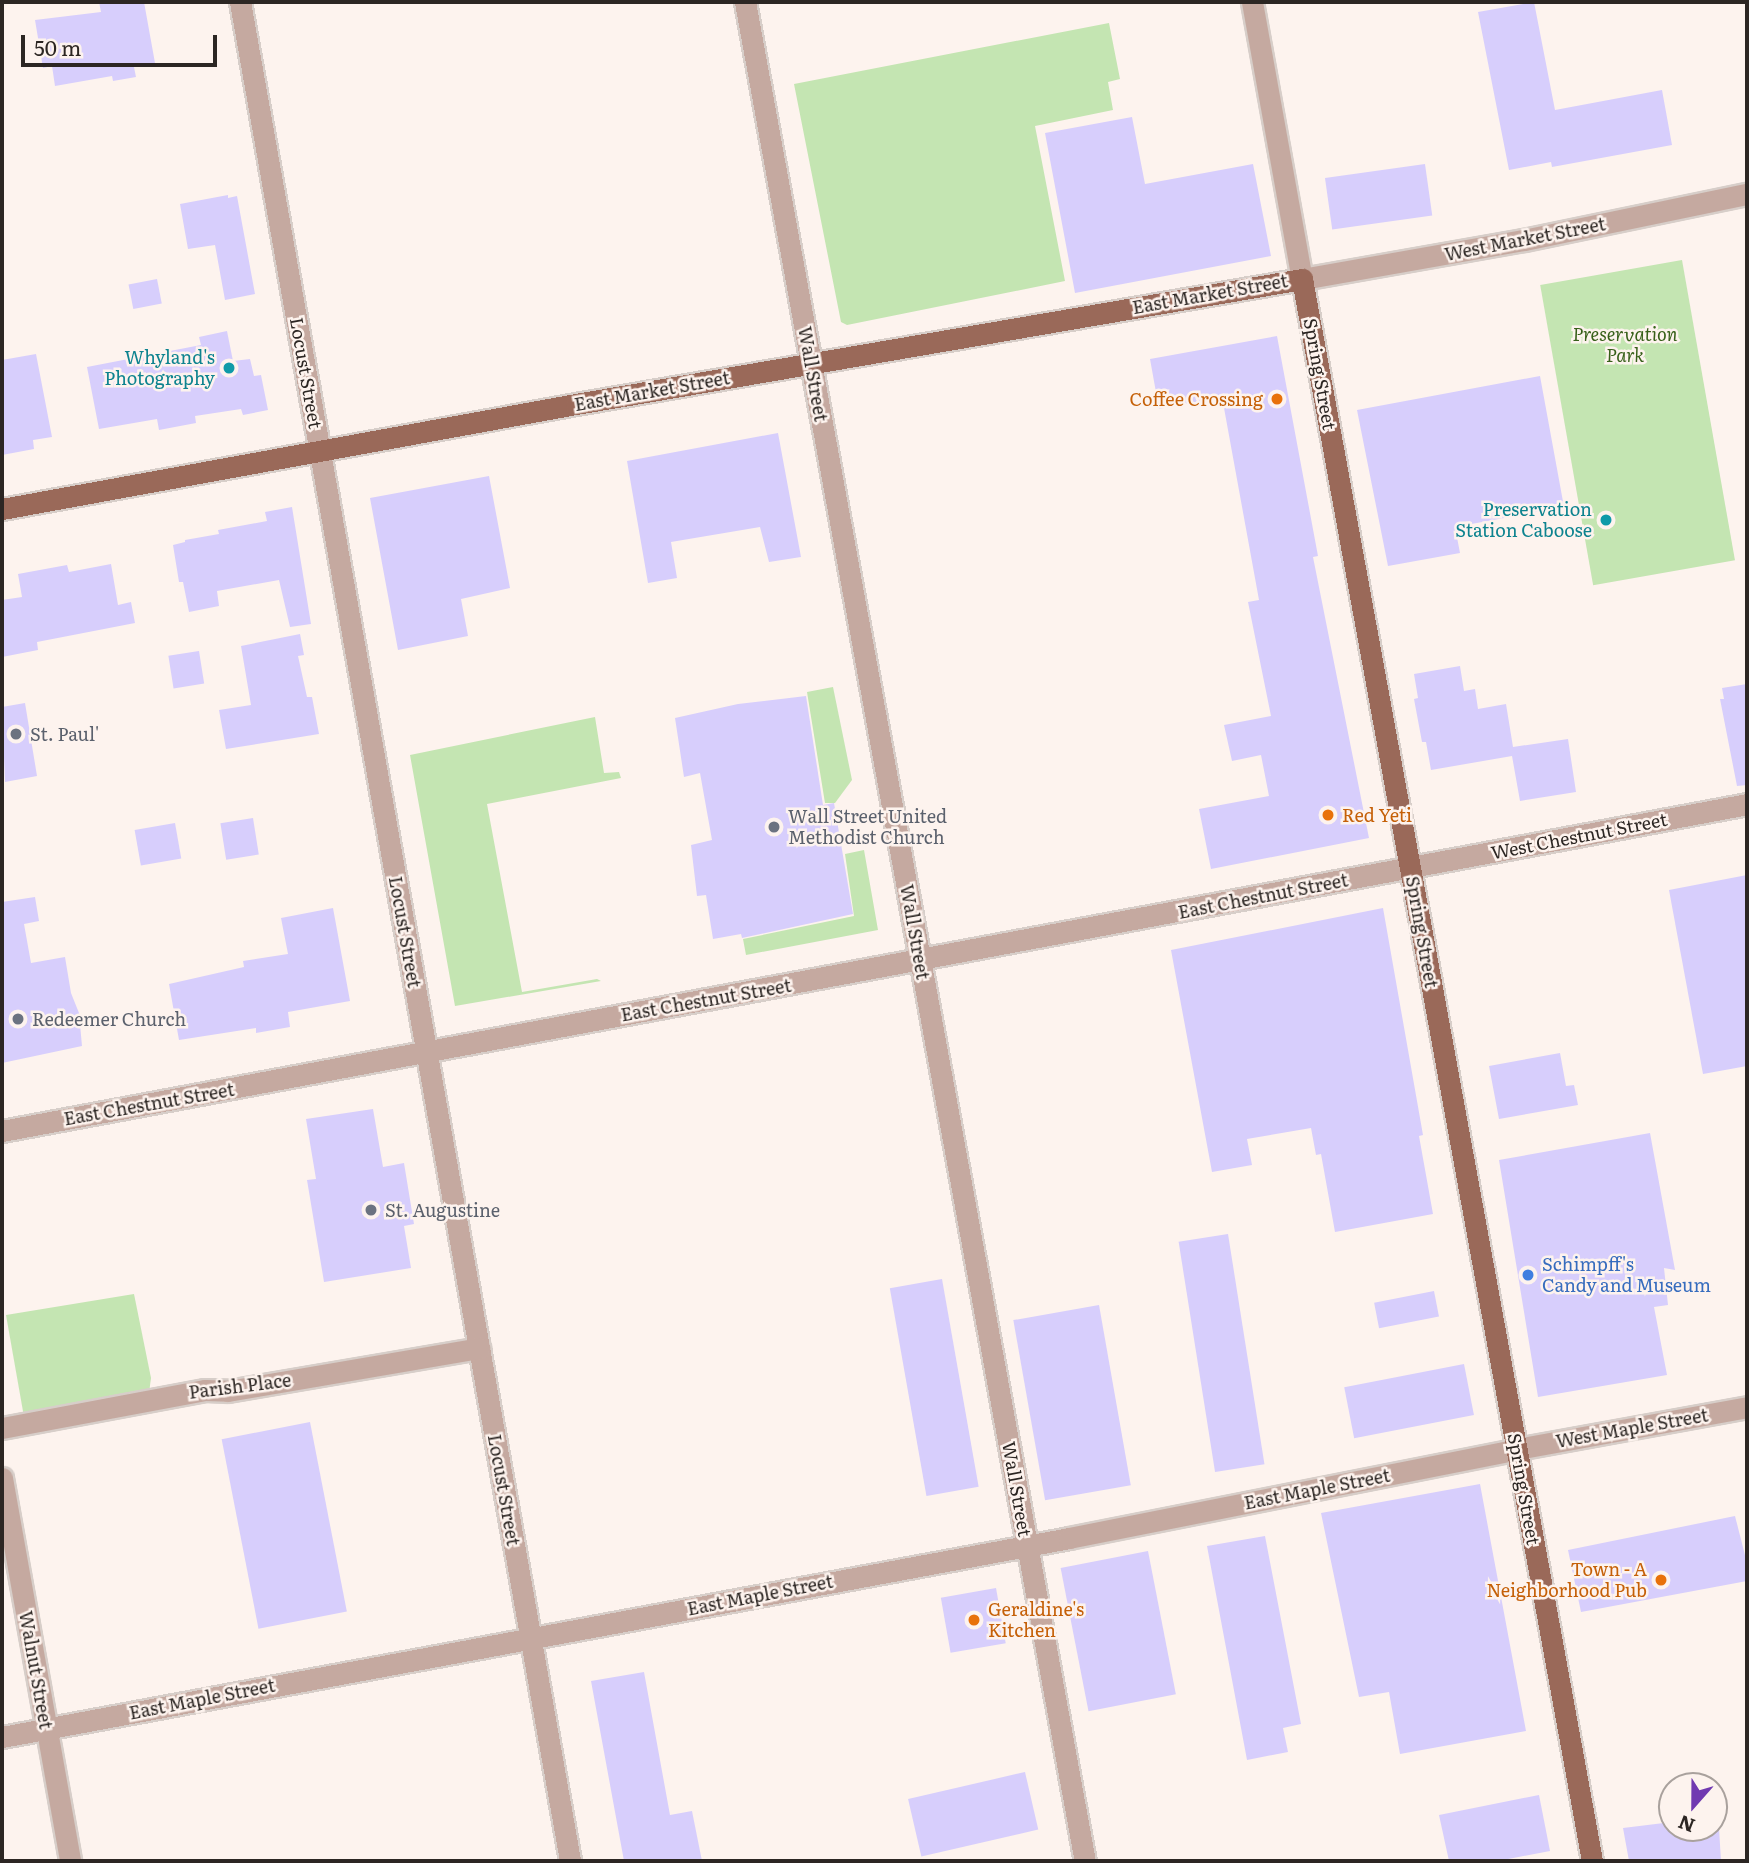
<!DOCTYPE html>
<style>
body{margin:0}
#map{position:relative;width:1749px;height:1863px;overflow:hidden;background:#fdf3ee;font-family:Literata,serif}
div>[style]{position:absolute}
.green>*{inset:0;background:#c4e5b2;transform-origin:0 0}
.building>*{inset:0;background:#d7cefc;transform-origin:0 0}
.roads{filter:drop-shadow(2px 0 #d7cec9) drop-shadow(-2px 0 #d7cec9) drop-shadow(0 2px #d7cec9) drop-shadow(0 -2px #d7cec9)}
.minor>*{height:21px;margin:-10.5px;padding:0 10.5px;transform-origin:10.5px;border-radius:10.5px;background:#c5a9a0}
.major>*{height:21px;margin:-10.5px;padding:0 10.5px;transform-origin:10.5px;border-radius:10.5px;background:#9a6959}
.dots>*{width:19px;height:19px;translate:-50% -50%;box-sizing:border-box;border:4px solid #fdf3ee;border-radius:50%}
span{translate:-50% -50%;white-space:nowrap;text-align:center;line-height:1.15;-webkit-text-stroke:5px #fdf3ee;paint-order:stroke}
.street-label{font-size:18px;color:#2c2623}
.park-label{font-size:18px;color:#376019;font-style:italic}
.culture-label{font-size:18px;color:#0d838f}
.right{translate:-100% -50%;text-align:right}
.food-label{font-size:18px;color:#c56008}
.left{translate:0 -50%;text-align:left}
.worship-label{font-size:18px;color:#5b616d}
.shop-label{font-size:18px;color:#366cbe}
.frame{position:absolute;inset:0;border:4px solid #2c2623;pointer-events:none}
.north{position:absolute;left:1658px;top:1772px;width:70px;height:70px;box-sizing:border-box;background:#fdf3ee;border:2px solid #a9a19d;border-radius:50%;rotate:201deg;font-size:19px;font-weight:700;line-height:28px;text-align:center;color:#2c2623}
.north::after{content:'';display:block;margin:auto;width:24px;height:32px;background:#713ab1;clip-path:polygon(50% 0,100% 100%,50% 72%,0 100%)}
.scale{position:absolute;left:21px;top:35px;width:196px;height:32px;box-sizing:border-box;border:4px solid #2c2623;border-top:0;padding-left:9px;font-size:21px;line-height:24px;white-space:nowrap;color:#2c2623;-webkit-text-stroke:5px #fdf3ee;paint-order:stroke}
</style>
<div id="map">
<div class="green">
<i style="clip-path:polygon(1109px 23px,1120px 79px,1108px 82px,1113px 110px,1035px 126px,1065px 281px,847px 325px,841px 322px,794px 84px)"></i>
<i style="left:1682px;top:260px;width:305px;height:144px;rotate:80deg"></i>
<i style="clip-path:polygon(833px 687px,852px 780px,835px 803px,825px 803px,807px 692px)"></i>
<i style="clip-path:polygon(595px 717px,604px 773px,619px 772px,621px 778px,487px 804px,522px 992px,597px 979px,601px 981px,455px 1006px,410px 755px)"></i>
<i style="clip-path:polygon(864px 850px,878px 930px,746px 955px,743px 939px,854px 916px,845px 854px)"></i>
<i style="clip-path:polygon(134px 1294px,151px 1378px,149px 1393px,24px 1417px,6px 1315px)"></i>
</div>
<div class="building">
<i style="clip-path:polygon(99px 2px,144px 2px,155px 63px,134px 67px,136px 77px,113px 81px,112px 76px,55px 86px,52px 66px,43px 68px,35px 20px,101px 12px)"></i>
<i style="clip-path:polygon(1534px 2px,1555px 110px,1662px 90px,1672px 145px,1552px 167px,1551px 162px,1509px 170px,1478px 12px)"></i>
<i style="clip-path:polygon(1132px 117px,1145px 184px,1253px 164px,1271px 256px,1075px 293px,1045px 133px)"></i>
<i style="left:1425px;top:164px;width:52px;height:101px;rotate:82deg"></i>
<i style="clip-path:polygon(228px 195px,228px 198px,237px 196px,255px 294px,225px 300px,215px 245px,188px 249px,180px 204px)"></i>
<i style="left:157px;top:279px;width:25px;height:29px;rotate:79deg"></i>
<i style="clip-path:polygon(227px 331px,233px 361px,250px 359px,254px 376px,261px 375px,268px 410px,243px 415px,241px 409px,195px 416px,196px 423px,159px 430px,157px 419px,99px 429px,87px 367px,201px 345px,199px 337px)"></i>
<i style="clip-path:polygon(1277px 336px,1318px 556px,1313px 557px,1369px 838px,1211px 869px,1199px 809px,1269px 796px,1261px 755px,1232px 761px,1224px 725px,1271px 716px,1248px 602px,1259px 600px,1222px 397px,1159px 409px,1150px 359px)"></i>
<i style="clip-path:polygon(36px 354px,52px 437px,33px 440px,34px 449px,2px 455px,2px 360px)"></i>
<i style="clip-path:polygon(1540px 376px,1564px 507px,1455px 527px,1460px 553px,1388px 566px,1357px 410px)"></i>
<i style="clip-path:polygon(778px 433px,801px 557px,769px 562px,760px 527px,671px 542px,677px 578px,648px 583px,627px 461px)"></i>
<i style="clip-path:polygon(489px 476px,510px 588px,461px 599px,468px 636px,398px 650px,370px 498px)"></i>
<i style="clip-path:polygon(292px 507px,311px 624px,290px 627px,279px 580px,217px 591px,219px 606px,189px 612px,183px 582px,179px 582px,173px 545px,185px 542px,185px 540px,219px 534px,218px 530px,267px 521px,265px 512px)"></i>
<i style="clip-path:polygon(111px 564px,118px 605px,131px 602px,135px 623px,37px 642px,38px 650px,2px 657px,2px 600px,22px 597px,18px 574px,67px 565px,69px 572px)"></i>
<i style="clip-path:polygon(300px 634px,304px 655px,298px 656px,307px 697px,312px 697px,319px 734px,226px 749px,219px 710px,251px 705px,241px 646px)"></i>
<i style="left:199px;top:651px;width:33px;height:31px;rotate:81deg"></i>
<i style="clip-path:polygon(1460px 666px,1464px 691px,1475px 689px,1478px 709px,1506px 704px,1513px 747px,1568px 739px,1576px 792px,1520px 801px,1512px 756px,1431px 770px,1426px 742px,1422px 742px,1414px 699px,1418px 698px,1414px 674px)"></i>
<i style="clip-path:polygon(1747px 684px,1747px 785px,1737px 786px,1720px 699px,1724px 699px,1722px 688px)"></i>
<i style="clip-path:polygon(806px 696px,823px 805px,834px 803px,853px 914px,742px 938px,741px 934px,713px 939px,706px 895px,697px 896px,691px 845px,712px 840px,700px 773px,684px 777px,675px 718px,738px 704px)"></i>
<i style="clip-path:polygon(25px 703px,37px 776px,5px 782px,2px 707px)"></i>
<i style="left:253px;top:818px;width:37px;height:33px;rotate:81deg"></i>
<i style="left:175px;top:823px;width:36px;height:41px;rotate:80deg"></i>
<i style="clip-path:polygon(1747px 875px,1747px 1066px,1703px 1074px,1669px 890px)"></i>
<i style="clip-path:polygon(35px 897px,39px 921px,24px 924px,31px 963px,65px 957px,71px 993px,79px 1013px,82px 1046px,2px 1063px,2px 902px)"></i>
<i style="clip-path:polygon(333px 908px,350px 1001px,288px 1012px,290px 1027px,256px 1033px,256px 1028px,179px 1040px,169px 984px,244px 967px,243px 961px,288px 954px,281px 918px)"></i>
<i style="clip-path:polygon(1383px 908px,1423px 1135px,1419px 1136px,1433px 1214px,1335px 1232px,1321px 1154px,1316px 1155px,1311px 1128px,1247px 1139px,1252px 1165px,1212px 1172px,1171px 950px)"></i>
<i style="clip-path:polygon(1560px 1053px,1566px 1086px,1574px 1085px,1578px 1105px,1499px 1119px,1489px 1066px)"></i>
<i style="clip-path:polygon(373px 1109px,383px 1167px,404px 1163px,414px 1224px,404px 1226px,411px 1268px,324px 1282px,307px 1180px,316px 1179px,306px 1119px)"></i>
<i style="clip-path:polygon(1650px 1133px,1675px 1270px,1664px 1268px,1668px 1305px,1654px 1307px,1667px 1375px,1538px 1397px,1499px 1160px)"></i>
<i style="left:1228px;top:1234px;width:233px;height:50px;rotate:81deg"></i>
<i style="left:942px;top:1279px;width:211px;height:53px;rotate:80deg"></i>
<i style="left:1434px;top:1291px;width:26px;height:61px;rotate:79deg"></i>
<i style="left:1099px;top:1305px;width:183px;height:87px;rotate:80deg"></i>
<i style="left:1464px;top:1364px;width:52px;height:122px;rotate:79deg"></i>
<i style="left:310px;top:1422px;width:193px;height:90px;rotate:79deg"></i>
<i style="clip-path:polygon(1480px 1484px,1526px 1731px,1400px 1754px,1389px 1692px,1359px 1697px,1321px 1513px)"></i>
<i style="clip-path:polygon(1735px 1516px,1747px 1563px,1747px 1581px,1581px 1612px,1568px 1550px)"></i>
<i style="clip-path:polygon(1265px 1536px,1301px 1724px,1283px 1728px,1288px 1752px,1247px 1760px,1207px 1546px)"></i>
<i style="left:1148px;top:1551px;width:146px;height:89px;rotate:79deg"></i>
<i style="left:996px;top:1588px;width:56px;height:56px;rotate:80deg"></i>
<i style="clip-path:polygon(644px 1672px,670px 1815px,692px 1811px,702px 1861px,624px 1861px,591px 1681px)"></i>
<i style="left:1025px;top:1772px;width:59px;height:120px;rotate:77deg"></i>
<i style="clip-path:polygon(1539px 1795px,1550px 1851px,1498px 1861px,1449px 1861px,1439px 1815px)"></i>
<i style="clip-path:polygon(1672px 1822px,1672px 1828px,1719px 1828px,1721px 1861px,1629px 1861px,1623px 1828px)"></i>
</div>
<div class="roads">
<div class="minor">
<i style="left:240px;top:2px;width:1888px;rotate:79.93deg"></i>
<i style="left:745px;top:2px;width:1890px;rotate:79.64deg"></i>
<i style="left:1252px;top:2px;width:281px;rotate:79.8deg"></i>
<i style="left:1302px;top:279px;width:225px;rotate:-10deg"></i>
<i style="left:1524px;top:240px;width:228px;rotate:-11.7deg"></i>
<i style="left:2px;top:1131px;width:1775px;rotate:-10.61deg"></i>
<i style="left:2px;top:1428px;width:207px;rotate:-10.6deg"></i>
<i style="left:205px;top:1390px;width:23px;rotate:2deg"></i>
<i style="left:228px;top:1391px;width:255px;rotate:-9.7deg"></i>
<i style="left:2px;top:1478px;width:389px;rotate:79.9deg"></i>
<i style="left:2px;top:1737px;width:1085px;rotate:-10.56deg"></i>
<i style="left:1069px;top:1538px;width:457px;rotate:-11.2deg"></i>
<i style="left:1517px;top:1449px;width:234px;rotate:-10.3deg"></i>
</div>
<div class="major">
<i style="left:2px;top:509px;width:584px;rotate:-10.37deg"></i>
<i style="left:576px;top:404px;width:737px;rotate:-9.77deg"></i>
<i style="left:1302px;top:279px;width:1608px;rotate:79.61deg"></i>
</div>
</div>
<div class="dots">
<i style="left:229px;top:368px;background:#0f9aa8"></i>
<i style="left:1277px;top:399px;background:#e8710a"></i>
<i style="left:1606px;top:520px;background:#0f9aa8"></i>
<i style="left:16px;top:734px;background:#6b7280"></i>
<i style="left:1328px;top:815px;background:#e8710a"></i>
<i style="left:774px;top:827px;background:#6b7280"></i>
<i style="left:18px;top:1019px;background:#6b7280"></i>
<i style="left:371px;top:1210px;background:#6b7280"></i>
<i style="left:1528px;top:1275px;background:#3f7fe0"></i>
<i style="left:1661px;top:1580px;background:#e8710a"></i>
<i style="left:974px;top:1620px;background:#e8710a"></i>
</div>
<div class="street-label">
<span style="left:1525px;top:239px;rotate:-11deg">West Market Street</span>
<span style="left:1210px;top:294px;rotate:-10deg">East Market Street</span>
<span style="left:306px;top:373px;rotate:80deg">Locust Street</span>
<span style="left:813px;top:374px;rotate:80deg">Wall Street</span>
<span style="left:1320px;top:374px;rotate:80deg">Spring Street</span>
<span style="left:652px;top:391px;rotate:-10deg">East Market Street</span>
<span style="left:1579px;top:836px;rotate:-11deg">West Chestnut Street</span>
<span style="left:1263px;top:896px;rotate:-11deg">East Chestnut Street</span>
<span style="left:405px;top:932px;rotate:80deg">Locust Street</span>
<span style="left:915px;top:932px;rotate:80deg">Wall Street</span>
<span style="left:1422px;top:932px;rotate:80deg">Spring Street</span>
<span style="left:706px;top:1000px;rotate:-10deg">East Chestnut Street</span>
<span style="left:149px;top:1104px;rotate:-10deg">East Chestnut Street</span>
<span style="left:240px;top:1386px;rotate:-7deg">Parish Place</span>
<span style="left:1632px;top:1428px;rotate:-10deg">West Maple Street</span>
<span style="left:1017px;top:1489px;rotate:80deg">Wall Street</span>
<span style="left:1317px;top:1489px;rotate:-11deg">East Maple Street</span>
<span style="left:1524px;top:1489px;rotate:80deg">Spring Street</span>
<span style="left:504px;top:1490px;rotate:80deg">Locust Street</span>
<span style="left:760px;top:1595px;rotate:-11deg">East Maple Street</span>
<span style="left:36px;top:1670px;rotate:80deg">Walnut Street</span>
<span style="left:202px;top:1699px;rotate:-11deg">East Maple Street</span>
</div>
<div class="park-label">
<span style="left:1625px;top:345px">Preservation<br>Park</span>
</div>
<div class="culture-label">
<span class="right" style="left:215px;top:368px">Whyland's<br>Photography</span>
<span class="right" style="left:1592px;top:520px">Preservation<br>Station Caboose</span>
</div>
<div class="food-label">
<span class="right" style="left:1263px;top:399px">Coffee Crossing</span>
<span class="left" style="left:1342px;top:815px">Red Yeti</span>
<span class="right" style="left:1647px;top:1580px">Town - A<br>Neighborhood Pub</span>
<span class="left" style="left:988px;top:1620px">Geraldine's<br>Kitchen</span>
</div>
<div class="worship-label">
<span class="left" style="left:30px;top:734px">St. Paul'</span>
<span class="left" style="left:788px;top:827px">Wall Street United<br>Methodist Church</span>
<span class="left" style="left:32px;top:1019px">Redeemer Church</span>
<span class="left" style="left:385px;top:1210px">St. Augustine</span>
</div>
<div class="shop-label">
<span class="left" style="left:1542px;top:1275px">Schimpff's<br>Candy and Museum</span>
</div>
<div class="frame"></div>
<div class="north">N</div>
<div class="scale">50 m</div>
</div>
